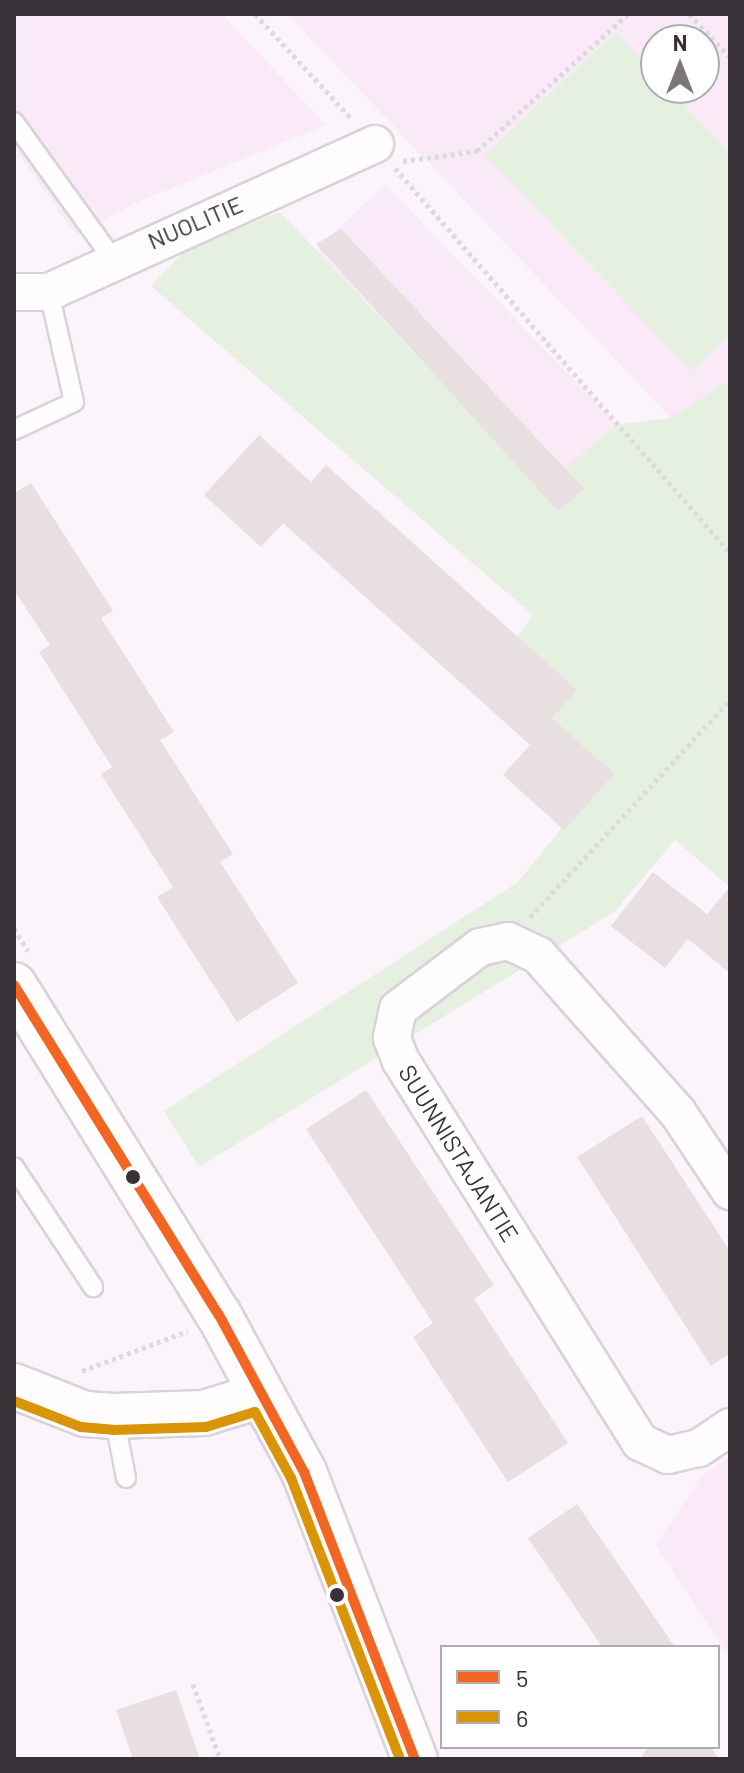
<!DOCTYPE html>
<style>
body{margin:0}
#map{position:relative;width:744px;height:1773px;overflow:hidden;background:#fcf4fb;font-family:Barlow,sans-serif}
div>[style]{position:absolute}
.built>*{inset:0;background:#faeaf8;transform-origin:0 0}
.green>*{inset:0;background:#e5f0e0}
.building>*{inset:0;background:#e7dfe0}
.path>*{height:5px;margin-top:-2.5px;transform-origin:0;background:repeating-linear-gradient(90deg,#dddadc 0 4px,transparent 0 8px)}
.roads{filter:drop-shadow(2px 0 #d9d2d8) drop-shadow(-2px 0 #d9d2d8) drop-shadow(0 2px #d9d2d8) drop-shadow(0 -2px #d9d2d8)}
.lane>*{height:18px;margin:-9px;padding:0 9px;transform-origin:9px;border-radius:9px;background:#fffdfe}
.street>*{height:36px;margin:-18px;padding:0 18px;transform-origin:18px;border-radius:18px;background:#fffdfe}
.secondary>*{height:44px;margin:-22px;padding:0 22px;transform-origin:22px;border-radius:22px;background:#fffdfe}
.bus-1>*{height:10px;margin:-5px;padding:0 5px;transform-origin:5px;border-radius:5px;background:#f26522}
.bus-2>*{height:10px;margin:-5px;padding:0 5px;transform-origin:5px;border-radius:5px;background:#da9408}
.dots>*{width:22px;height:22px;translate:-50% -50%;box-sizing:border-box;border:4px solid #fff;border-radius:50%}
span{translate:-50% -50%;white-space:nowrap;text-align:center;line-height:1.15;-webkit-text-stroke:7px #fff;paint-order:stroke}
.street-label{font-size:24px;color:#383137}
.frame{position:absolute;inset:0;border:16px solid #383137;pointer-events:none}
.legend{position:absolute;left:440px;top:1645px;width:280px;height:104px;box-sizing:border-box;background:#fff;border:2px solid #afadaf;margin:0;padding:10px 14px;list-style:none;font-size:24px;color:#383137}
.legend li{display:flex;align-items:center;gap:16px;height:40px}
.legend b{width:40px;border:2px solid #afadaf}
.north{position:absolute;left:640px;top:24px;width:80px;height:80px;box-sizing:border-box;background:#fff;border:2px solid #afadaf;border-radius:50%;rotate:0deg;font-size:22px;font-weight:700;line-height:32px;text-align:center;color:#383137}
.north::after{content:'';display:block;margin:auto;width:28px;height:36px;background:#7d757c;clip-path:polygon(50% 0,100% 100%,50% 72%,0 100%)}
</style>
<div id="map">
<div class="built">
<i style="clip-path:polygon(14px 14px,222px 14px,326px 125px,133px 204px,77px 236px,14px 148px)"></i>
<i style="clip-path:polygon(evenodd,287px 14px,730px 14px,730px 379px,671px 418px,287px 14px,656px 40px,704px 40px,704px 88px,656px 88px,656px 40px)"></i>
<i style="left:385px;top:184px;width:332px;height:96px;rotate:46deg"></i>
<i style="clip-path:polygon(730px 1457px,730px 1659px,656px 1545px,702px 1475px)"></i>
</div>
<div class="green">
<i style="clip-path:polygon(615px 32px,656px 75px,656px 88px,668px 88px,730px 152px,730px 335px,692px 371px,485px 156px)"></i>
<i style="clip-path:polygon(280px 212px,543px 489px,614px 425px,671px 418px,730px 379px,730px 887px,675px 840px,614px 912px,199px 1167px,164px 1111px,518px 882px,603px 777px,544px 727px,510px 646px,533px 615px,151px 286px,186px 250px)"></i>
</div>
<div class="building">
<i style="clip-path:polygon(341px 229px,584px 489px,558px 511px,316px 244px)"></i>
<i style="clip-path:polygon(259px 435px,311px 482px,326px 465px,577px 690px,552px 718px,614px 774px,564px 830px,503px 775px,530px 745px,283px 523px,261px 547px,204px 495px)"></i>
<i style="clip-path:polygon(31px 483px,113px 611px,101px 618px,174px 732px,160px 740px,233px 854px,220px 862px,298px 983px,237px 1022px,157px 897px,173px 887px,101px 774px,112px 767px,39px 652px,50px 645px,14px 590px,14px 493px)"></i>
<i style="clip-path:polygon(653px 872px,707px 914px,730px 887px,730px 973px,688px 939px,665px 968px,611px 926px)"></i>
<i style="clip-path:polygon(366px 1090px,494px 1285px,474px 1299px,568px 1443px,508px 1482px,413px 1337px,433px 1323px,306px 1129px)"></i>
<i style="clip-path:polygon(642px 1116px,730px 1251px,730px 1353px,711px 1366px,577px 1157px)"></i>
<i style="clip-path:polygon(577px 1504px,675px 1647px,602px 1647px,528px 1538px)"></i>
<i style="clip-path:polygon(176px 1690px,200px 1759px,133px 1759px,116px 1710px)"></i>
<i style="clip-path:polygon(648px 1747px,711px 1747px,719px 1759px,640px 1759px)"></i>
</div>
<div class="path">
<i style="left:255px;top:14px;width:143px;rotate:47.3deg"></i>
<i style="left:689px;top:14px;width:59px;rotate:46.4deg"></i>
<i style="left:403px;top:161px;width:75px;rotate:-7.7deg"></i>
<i style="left:477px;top:151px;width:204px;rotate:-42.2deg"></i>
<i style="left:395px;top:168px;width:510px;rotate:48.97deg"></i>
<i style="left:530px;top:917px;width:295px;rotate:-47.3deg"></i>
<i style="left:14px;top:928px;width:27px;rotate:59deg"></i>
<i style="left:82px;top:1371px;width:113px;rotate:-20.7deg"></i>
<i style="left:193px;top:1684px;width:80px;rotate:70.2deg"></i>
</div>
<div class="roads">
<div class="lane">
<i style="left:14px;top:122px;width:168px;rotate:54.2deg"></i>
<i style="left:14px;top:430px;width:66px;rotate:-25deg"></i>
<i style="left:74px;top:402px;width:113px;rotate:-102.8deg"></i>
<i style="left:14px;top:1167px;width:144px;rotate:56.6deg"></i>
<i style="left:114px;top:1416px;width:63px;rotate:79deg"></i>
</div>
<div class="street">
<i style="left:14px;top:292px;width:35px"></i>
<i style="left:49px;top:292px;width:358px;rotate:-24.4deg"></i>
<i style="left:730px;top:1191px;width:94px;rotate:-123.7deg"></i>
<i style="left:678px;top:1113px;width:211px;rotate:-131.5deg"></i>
<i style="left:538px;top:955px;width:33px;rotate:-155deg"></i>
<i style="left:508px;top:941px;width:29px;rotate:168deg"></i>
<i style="left:480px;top:947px;width:103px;rotate:142.9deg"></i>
<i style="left:398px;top:1009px;width:30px;rotate:102deg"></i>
<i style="left:392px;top:1038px;width:25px;rotate:69deg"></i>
<i style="left:401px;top:1061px;width:450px;rotate:57.9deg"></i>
<i style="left:640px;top:1442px;width:31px;rotate:25deg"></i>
<i style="left:668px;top:1455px;width:32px;rotate:-13deg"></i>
<i style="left:699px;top:1448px;width:37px;rotate:-34deg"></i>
</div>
<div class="secondary">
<i style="left:14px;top:985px;width:388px;rotate:58.2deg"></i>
<i style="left:219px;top:1315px;width:179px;rotate:61.6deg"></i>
<i style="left:304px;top:1472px;width:308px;rotate:68.9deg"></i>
<i style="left:14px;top:1386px;width:76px;rotate:21.5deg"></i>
<i style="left:85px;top:1414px;width:29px;rotate:4deg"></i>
<i style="left:114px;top:1416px;width:90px;rotate:-1.9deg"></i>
<i style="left:204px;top:1413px;width:61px;rotate:-17.2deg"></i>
</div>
</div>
<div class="bus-1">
<i style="left:14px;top:985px;width:388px;rotate:58.2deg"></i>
<i style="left:219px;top:1315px;width:179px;rotate:61.6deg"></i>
<i style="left:304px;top:1472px;width:308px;rotate:68.9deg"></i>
</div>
<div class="bus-2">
<i style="left:14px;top:1401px;width:72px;rotate:21.2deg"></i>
<i style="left:81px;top:1427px;width:32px;rotate:5deg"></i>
<i style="left:113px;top:1430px;width:93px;rotate:-1.8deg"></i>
<i style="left:206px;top:1427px;width:51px;rotate:-17deg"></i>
<i style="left:255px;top:1412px;width:75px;rotate:61.4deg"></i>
<i style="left:291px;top:1478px;width:301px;rotate:68.8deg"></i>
</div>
<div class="dots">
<i style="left:133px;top:1177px;background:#383137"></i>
<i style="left:337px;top:1595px;background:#383137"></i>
</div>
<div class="street-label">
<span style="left:195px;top:222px;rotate:-23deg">NUOLITIE</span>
<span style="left:459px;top:1153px;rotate:58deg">SUUNNISTAJANTIE</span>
</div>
<div class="frame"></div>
<ul class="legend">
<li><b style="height:10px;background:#f26522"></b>5</li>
<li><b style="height:10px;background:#da9408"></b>6</li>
</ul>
<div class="north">N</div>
</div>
